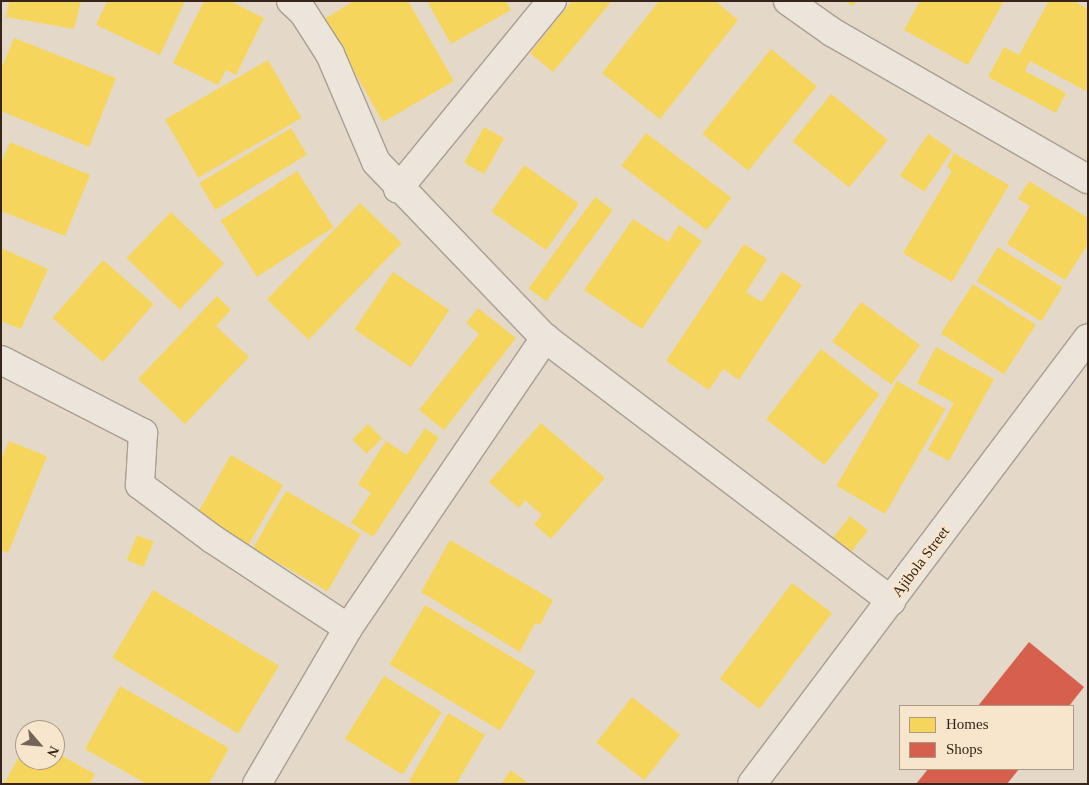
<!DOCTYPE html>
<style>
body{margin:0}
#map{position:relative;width:1089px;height:785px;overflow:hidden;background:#e4d9c8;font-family:"Times New Roman",serif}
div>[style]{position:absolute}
.homes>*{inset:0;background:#f6d55c;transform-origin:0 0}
.shops>*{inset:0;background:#d6604d}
.roads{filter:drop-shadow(1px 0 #a89e92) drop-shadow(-1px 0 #a89e92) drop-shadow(0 1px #a89e92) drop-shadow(0 -1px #a89e92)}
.street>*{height:28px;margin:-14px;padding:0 14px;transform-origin:14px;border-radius:14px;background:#ece5db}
span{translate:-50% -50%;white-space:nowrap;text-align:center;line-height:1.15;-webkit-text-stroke:5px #f7e6cc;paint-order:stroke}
.street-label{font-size:15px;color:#37251b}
.frame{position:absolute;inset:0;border:2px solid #37251b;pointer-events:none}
.legend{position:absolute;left:899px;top:705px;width:175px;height:65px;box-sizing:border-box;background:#f7e6cc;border:1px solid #aa9985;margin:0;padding:6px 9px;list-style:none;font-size:15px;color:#37251b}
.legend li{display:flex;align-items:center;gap:10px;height:25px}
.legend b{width:25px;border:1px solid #aa9985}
.north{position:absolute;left:15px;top:720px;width:50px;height:50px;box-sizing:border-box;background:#f7e6cc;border:1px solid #aa9985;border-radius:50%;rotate:117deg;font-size:14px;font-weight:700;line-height:20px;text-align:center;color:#37251b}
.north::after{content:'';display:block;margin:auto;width:18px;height:22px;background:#746458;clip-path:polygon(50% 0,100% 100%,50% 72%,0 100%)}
</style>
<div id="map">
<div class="homes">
<i style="clip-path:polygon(9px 1px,81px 1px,74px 29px,6px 17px)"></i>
<i style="clip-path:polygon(107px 1px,185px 1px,160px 55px,96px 25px)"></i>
<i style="clip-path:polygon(204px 1px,230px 1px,264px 18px,236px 75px,226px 70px,218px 85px,173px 63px)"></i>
<i style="clip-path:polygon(354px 1px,408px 1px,454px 81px,383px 122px,324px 19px)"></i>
<i style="clip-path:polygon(427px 1px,506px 1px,511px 10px,451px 44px)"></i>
<i style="clip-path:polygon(572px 1px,612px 1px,553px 72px,530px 53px)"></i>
<i style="clip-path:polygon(659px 1px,715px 1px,738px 20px,660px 119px,602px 73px)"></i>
<i style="clip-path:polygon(844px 1px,856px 1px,853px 6px)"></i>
<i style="clip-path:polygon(920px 1px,1004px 1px,968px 65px,904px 30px)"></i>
<i style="clip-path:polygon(1049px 1px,1074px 1px,1088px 9px,1088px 92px,1030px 61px,1025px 71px,1066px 93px,1056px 113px,988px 77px,1004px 47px,1019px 55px)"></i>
<i style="clip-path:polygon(14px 38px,116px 78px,89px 147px,1px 111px,1px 69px)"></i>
<i style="left:771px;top:49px;width:59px;height:109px;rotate:39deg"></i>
<i style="left:268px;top:60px;width:67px;height:119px;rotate:60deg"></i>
<i style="left:831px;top:94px;width:73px;height:61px;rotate:39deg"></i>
<i style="left:484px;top:127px;width:23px;height:41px;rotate:29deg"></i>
<i style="left:291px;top:128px;width:31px;height:107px;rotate:59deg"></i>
<i style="left:646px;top:133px;width:107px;height:41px;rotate:37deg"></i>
<i style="left:928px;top:134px;width:29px;height:50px;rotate:34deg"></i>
<i style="clip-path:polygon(10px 142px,90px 175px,65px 236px,1px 211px,1px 163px)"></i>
<i style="clip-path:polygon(954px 153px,1009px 185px,952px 282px,903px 253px,952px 171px,947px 167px)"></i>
<i style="left:524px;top:165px;width:67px;height:57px;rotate:35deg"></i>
<i style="left:297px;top:171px;width:67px;height:91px;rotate:57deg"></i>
<i style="clip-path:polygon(1029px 181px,1088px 218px,1088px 244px,1065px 280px,1007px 244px,1030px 206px,1018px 199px)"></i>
<i style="left:595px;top:197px;width:22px;height:113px;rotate:36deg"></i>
<i style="left:360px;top:203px;width:58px;height:134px;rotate:44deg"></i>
<i style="left:171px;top:212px;width:74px;height:64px;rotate:44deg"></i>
<i style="clip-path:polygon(633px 219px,668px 242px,679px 225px,702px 241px,642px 329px,584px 290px)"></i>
<i style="clip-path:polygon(744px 244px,767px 259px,746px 292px,762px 302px,782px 272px,802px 285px,739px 380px,723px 369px,709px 390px,666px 361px)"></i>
<i style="left:998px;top:247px;width:76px;height:40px;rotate:32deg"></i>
<i style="clip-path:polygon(1px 248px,48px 269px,21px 329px,1px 321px)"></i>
<i style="left:103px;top:260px;width:67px;height:77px;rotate:41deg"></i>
<i style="left:393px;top:272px;width:68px;height:69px;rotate:34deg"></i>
<i style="left:973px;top:284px;width:75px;height:59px;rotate:33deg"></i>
<i style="clip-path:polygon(217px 296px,231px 310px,216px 326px,249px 357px,185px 424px,138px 379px)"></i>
<i style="left:861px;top:302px;width:73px;height:49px;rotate:36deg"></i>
<i style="clip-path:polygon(478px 308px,516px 338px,444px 430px,419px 410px,479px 334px,466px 323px)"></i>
<i style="clip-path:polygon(936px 347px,994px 379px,949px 461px,928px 450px,954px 403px,917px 383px)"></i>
<i style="left:821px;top:349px;width:74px;height:89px;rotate:38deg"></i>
<i style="left:897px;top:381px;width:56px;height:121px;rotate:30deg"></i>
<i style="clip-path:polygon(541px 423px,605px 478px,551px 539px,534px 524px,542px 515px,525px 500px,519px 508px,489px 482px)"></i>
<i style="left:368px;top:424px;width:20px;height:22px;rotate:45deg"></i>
<i style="clip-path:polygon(425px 428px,439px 438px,373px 537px,351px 523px,371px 493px,358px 484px,386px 441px,407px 455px)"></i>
<i style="clip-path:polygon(9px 441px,47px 456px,8px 553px,1px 550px,1px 460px)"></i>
<i style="left:231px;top:455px;width:60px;height:70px;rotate:30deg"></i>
<i style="left:286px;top:491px;width:86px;height:66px;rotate:30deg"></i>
<i style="left:850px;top:516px;width:23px;height:31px;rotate:38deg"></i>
<i style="left:137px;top:535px;width:18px;height:27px;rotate:22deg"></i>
<i style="clip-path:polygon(450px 540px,553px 600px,540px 625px,535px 623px,520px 652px,421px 592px)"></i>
<i style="left:792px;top:583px;width:50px;height:120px;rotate:37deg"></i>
<i style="left:153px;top:590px;width:147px;height:79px;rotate:31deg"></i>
<i style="left:425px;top:605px;width:129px;height:69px;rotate:31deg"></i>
<i style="left:384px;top:676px;width:68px;height:74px;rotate:32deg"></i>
<i style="clip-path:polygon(120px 686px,229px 748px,209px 784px,147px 784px,85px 749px)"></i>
<i style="left:632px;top:697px;width:61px;height:58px;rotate:38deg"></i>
<i style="clip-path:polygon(448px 713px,485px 735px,456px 784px,414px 784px,409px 781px)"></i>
<i style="clip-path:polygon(25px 745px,25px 760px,55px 760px,55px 752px,95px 774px,90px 784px,4px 784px)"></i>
<i style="clip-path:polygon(511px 770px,529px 784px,501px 784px)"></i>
</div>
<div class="shops">
<i style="clip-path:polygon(1029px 642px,1084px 687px,1069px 706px,978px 706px)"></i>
<i style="clip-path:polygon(928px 769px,1019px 769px,1007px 784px,916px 784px)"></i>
</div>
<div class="roads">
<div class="street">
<i style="left:291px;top:1px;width:16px;rotate:43deg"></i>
<i style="left:303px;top:12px;width:50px;rotate:57.3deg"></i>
<i style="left:330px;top:54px;width:117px;rotate:66.9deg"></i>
<i style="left:376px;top:162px;width:244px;rotate:46.2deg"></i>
<i style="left:545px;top:338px;width:435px;rotate:37.2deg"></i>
<i style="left:788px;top:1px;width:54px;rotate:35.2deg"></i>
<i style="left:832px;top:32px;width:295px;rotate:29.9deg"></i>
<i style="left:398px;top:189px;width:243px;rotate:-50.7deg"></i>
<i style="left:1px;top:360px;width:160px;rotate:27.2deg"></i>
<i style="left:143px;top:433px;width:52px;rotate:93.3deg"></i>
<i style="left:140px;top:485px;width:89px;rotate:36.7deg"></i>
<i style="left:211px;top:538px;width:164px;rotate:33.3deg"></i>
<i style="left:257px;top:784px;width:181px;rotate:-59.7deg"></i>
<i style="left:348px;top:628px;width:351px;rotate:-55.8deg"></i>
<i style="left:752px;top:784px;width:558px;rotate:-53.01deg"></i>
</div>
</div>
<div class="street-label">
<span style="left:921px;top:562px;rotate:-53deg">Ajibola Street</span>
</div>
<div class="frame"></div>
<ul class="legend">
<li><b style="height:14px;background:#f6d55c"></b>Homes</li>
<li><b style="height:14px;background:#d6604d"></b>Shops</li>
</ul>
<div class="north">N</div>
</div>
